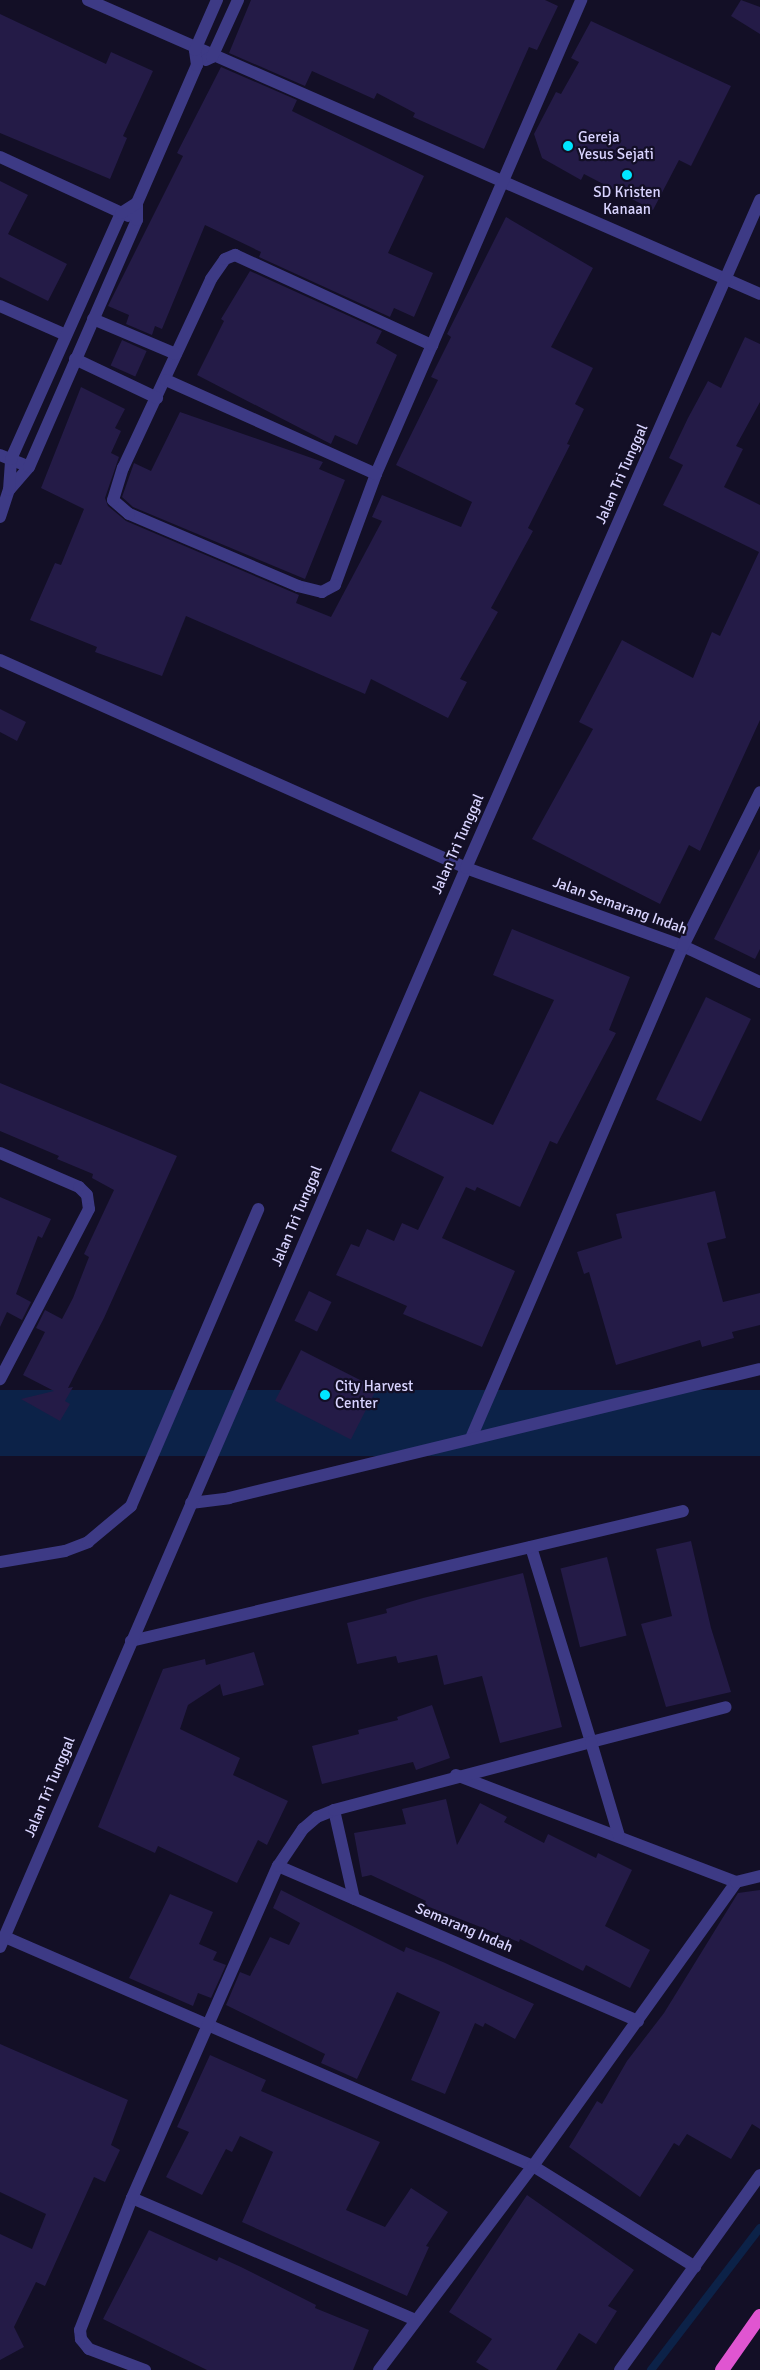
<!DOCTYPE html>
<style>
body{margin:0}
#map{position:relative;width:760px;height:2370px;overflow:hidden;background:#130f26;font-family:Signika,sans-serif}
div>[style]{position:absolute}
.water>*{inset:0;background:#0c2248;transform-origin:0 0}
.stream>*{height:8px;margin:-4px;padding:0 4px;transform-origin:4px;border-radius:4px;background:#0c2248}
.building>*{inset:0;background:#241b47;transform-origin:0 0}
.minor>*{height:12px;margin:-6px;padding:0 6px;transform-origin:6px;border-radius:6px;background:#3d3a85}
.trunk>*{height:14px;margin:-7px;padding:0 7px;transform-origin:7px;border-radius:7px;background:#e055d1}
.dots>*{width:14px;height:14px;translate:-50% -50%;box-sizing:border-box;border:2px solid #130f26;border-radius:50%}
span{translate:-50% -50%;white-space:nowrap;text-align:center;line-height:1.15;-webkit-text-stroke:4.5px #130f26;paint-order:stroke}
.poi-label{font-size:15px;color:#d9d4ff}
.left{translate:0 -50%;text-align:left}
.street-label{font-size:15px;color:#d9d4ff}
</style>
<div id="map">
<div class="water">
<i style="left:760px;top:1390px;width:66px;height:785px;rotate:90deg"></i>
</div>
<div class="stream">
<i style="left:651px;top:2370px;width:179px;rotate:-52.5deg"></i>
</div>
<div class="building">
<i style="clip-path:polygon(251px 0,545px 0,558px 6px,537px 50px,529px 47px,484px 149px,413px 117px,415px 113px,377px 93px,374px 99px,312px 71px,305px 86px,229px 53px)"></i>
<i style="clip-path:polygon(741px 0,760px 7px,760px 34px,731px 16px)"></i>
<i style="clip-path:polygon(0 14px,106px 64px,111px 52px,153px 71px,123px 136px,127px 138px,110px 179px,0 133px)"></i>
<i style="clip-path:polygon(591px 21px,731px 86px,691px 166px,679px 160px,653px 210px,584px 174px,581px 180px,542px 158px,534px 134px,556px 92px,561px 94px,579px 62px,571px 58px)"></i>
<i style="clip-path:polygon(221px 67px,297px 100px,292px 111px,424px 176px,388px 253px,433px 273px,414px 317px,394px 308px,390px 317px,259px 257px,261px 252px,205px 225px,162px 329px,155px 326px,152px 335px,126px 324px,129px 315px,108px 306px,183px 156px,177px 153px)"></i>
<i style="clip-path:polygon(0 181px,28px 195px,8px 234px,67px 264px,48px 301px,0 277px)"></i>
<i style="clip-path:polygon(506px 217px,593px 268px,551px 347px,593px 368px,575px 404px,584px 409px,567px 444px,570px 445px,528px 528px,533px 531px,491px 608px,498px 612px,460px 679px,467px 682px,448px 718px,371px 679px,365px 694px,186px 616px,162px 676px,95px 652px,97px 647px,30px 620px,55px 563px,61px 565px,84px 509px,41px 488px,81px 387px,125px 409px,115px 428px,121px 431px,111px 453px,119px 457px,105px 498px,108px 506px,126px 521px,299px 595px,296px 603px,331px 617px,382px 521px,372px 517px,382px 495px,461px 527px,472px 502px,396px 465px,438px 380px,431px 377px,451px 337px,447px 334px)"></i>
<i style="clip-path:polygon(250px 271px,382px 331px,376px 343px,397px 355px,357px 445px,335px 435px,331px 444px,197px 375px,224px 321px,221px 319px)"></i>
<i style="clip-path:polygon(745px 337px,760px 344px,760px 402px,736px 446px,743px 449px,724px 487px,760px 505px,760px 720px,700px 851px,689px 845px,660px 904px,532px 839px,593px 729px,579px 722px,622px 640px,693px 678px,712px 632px,720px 636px,759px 552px,663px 505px,683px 465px,669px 458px,688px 418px,708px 381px,721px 388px)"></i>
<i style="left:122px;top:340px;width:27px;height:28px;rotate:24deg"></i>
<i style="clip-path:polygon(180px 412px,323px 462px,319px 469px,345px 480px,305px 579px,133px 507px,122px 497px,134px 463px,151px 471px)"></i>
<i style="clip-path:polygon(0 709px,26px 722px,17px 741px,0 732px)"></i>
<i style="clip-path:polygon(760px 849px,760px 949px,755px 959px,714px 939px)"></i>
<i style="clip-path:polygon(512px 929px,630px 977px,609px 1030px,616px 1033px,557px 1144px,550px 1141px,520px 1207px,477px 1187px,475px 1191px,466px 1187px,442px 1238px,515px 1271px,482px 1347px,403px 1314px,407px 1306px,336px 1275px,351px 1244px,359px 1247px,367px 1229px,394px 1241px,402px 1223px,418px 1230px,444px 1177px,391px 1151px,420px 1091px,493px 1125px,554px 1000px,493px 975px)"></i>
<i style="left:706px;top:997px;width:50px;height:114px;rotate:26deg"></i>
<i style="clip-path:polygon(0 1083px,177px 1156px,104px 1318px,68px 1388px,73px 1387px,65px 1401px,70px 1404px,60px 1421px,21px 1399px,54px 1391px,23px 1375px,45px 1332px,36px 1328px,45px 1310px,62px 1319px,73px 1298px,89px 1257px,84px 1254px,114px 1190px,92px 1178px,93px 1174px,57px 1159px,59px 1156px,0 1131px)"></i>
<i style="clip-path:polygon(715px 1191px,726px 1238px,707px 1243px,723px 1302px,760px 1293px,760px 1325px,732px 1332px,734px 1338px,702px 1347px,700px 1340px,616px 1365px,589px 1272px,584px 1274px,577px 1252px,622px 1238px,616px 1214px)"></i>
<i style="clip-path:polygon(0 1197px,51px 1219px,42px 1238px,38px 1236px,16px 1294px,31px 1302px,22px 1320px,7px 1312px,0 1327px)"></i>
<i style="left:309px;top:1291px;width:25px;height:33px;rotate:26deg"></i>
<i style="left:301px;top:1350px;width:85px;height:57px;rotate:27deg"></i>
<i style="clip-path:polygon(691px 1541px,711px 1628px,731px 1692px,666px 1707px,641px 1624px,672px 1616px,656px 1549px)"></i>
<i style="left:607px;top:1557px;width:81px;height:48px;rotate:76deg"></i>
<i style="clip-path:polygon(523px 1573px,562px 1727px,500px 1743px,482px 1676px,444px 1685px,437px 1655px,398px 1663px,396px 1656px,357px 1664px,347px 1623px,387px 1613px,386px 1609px,423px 1598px)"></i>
<i style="clip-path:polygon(254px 1652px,264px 1685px,223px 1696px,220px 1684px,188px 1705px,180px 1729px,240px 1758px,233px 1775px,288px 1801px,267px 1845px,258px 1840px,237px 1883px,158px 1846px,155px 1853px,98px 1827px,163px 1669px,205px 1659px,206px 1665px)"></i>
<i style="clip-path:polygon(432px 1705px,450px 1758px,416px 1770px,413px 1762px,322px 1784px,312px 1746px,359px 1734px,358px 1730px,398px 1720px,397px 1717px)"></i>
<i style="clip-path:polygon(446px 1799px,457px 1845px,480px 1803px,507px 1817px,504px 1822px,544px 1843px,548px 1834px,596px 1858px,598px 1853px,632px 1870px,605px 1926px,650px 1950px,630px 1988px,586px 1965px,583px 1971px,520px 1939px,519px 1942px,424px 1905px,426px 1901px,371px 1875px,362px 1877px,354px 1833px,406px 1824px,402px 1809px)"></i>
<i style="clip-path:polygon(281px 1890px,404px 1952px,406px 1947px,443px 1962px,534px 2004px,515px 2039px,485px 2023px,483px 2027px,475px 2023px,445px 2094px,411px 2080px,440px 2012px,397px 1992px,357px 2079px,321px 2063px,325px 2054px,226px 2005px,240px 1972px,250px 1976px,270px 1937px,289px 1945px,300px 1923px,273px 1908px)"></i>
<i style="clip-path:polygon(760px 1890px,760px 2129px,752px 2124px,731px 2159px,687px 2134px,679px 2146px,674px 2143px,640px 2197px,569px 2147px,597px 2101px,602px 2104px,627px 2061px,664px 2013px,738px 1893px)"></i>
<i style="clip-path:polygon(170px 1894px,213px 1912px,199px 1944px,217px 1952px,213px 1960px,226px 1965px,211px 1998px,198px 1993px,193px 2006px,129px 1978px)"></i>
<i style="clip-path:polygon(0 2044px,128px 2100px,111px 2145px,120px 2150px,105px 2182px,94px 2177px,45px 2286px,36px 2282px,14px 2327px,24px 2347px,0 2360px,0 2234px,32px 2249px,46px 2214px,0 2192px)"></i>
<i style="clip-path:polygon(210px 2055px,266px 2080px,261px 2091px,380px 2142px,346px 2210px,385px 2227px,411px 2188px,448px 2212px,426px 2246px,429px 2247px,407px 2296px,242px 2222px,273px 2152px,240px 2136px,232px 2152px,226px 2149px,202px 2195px,166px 2177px,189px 2132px,177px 2127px)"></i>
<i style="clip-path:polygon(527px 2195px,634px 2270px,608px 2306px,617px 2311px,596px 2344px,579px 2333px,556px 2370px,489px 2370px,476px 2362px,492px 2339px,449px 2312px)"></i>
<i style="clip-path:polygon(149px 2230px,217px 2261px,219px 2257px,241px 2267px,316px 2305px,315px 2308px,369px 2330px,353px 2370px,207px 2370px,103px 2319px)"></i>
</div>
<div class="minor">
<i style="left:88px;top:0;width:733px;rotate:23.63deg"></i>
<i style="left:206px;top:60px;width:7px;rotate:-27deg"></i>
<i style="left:212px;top:57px;width:63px;rotate:-65.5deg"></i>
<i style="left:0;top:157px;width:141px;rotate:24.7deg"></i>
<i style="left:235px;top:255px;width:217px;rotate:24.6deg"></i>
<i style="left:432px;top:345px;width:141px;rotate:113.5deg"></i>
<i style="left:376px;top:474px;width:118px;rotate:110.3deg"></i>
<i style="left:335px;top:585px;width:15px;rotate:152deg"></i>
<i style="left:322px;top:592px;width:25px;rotate:-166deg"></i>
<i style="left:298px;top:586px;width:184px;rotate:-156.9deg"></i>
<i style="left:129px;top:514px;width:21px;rotate:-139deg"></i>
<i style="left:113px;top:500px;width:34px;rotate:-73deg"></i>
<i style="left:123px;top:468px;width:208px;rotate:-65deg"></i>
<i style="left:211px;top:279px;width:24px;rotate:-55deg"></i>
<i style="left:225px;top:259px;width:11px;rotate:-22deg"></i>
<i style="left:0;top:306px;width:72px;rotate:23.7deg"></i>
<i style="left:93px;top:319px;width:90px;rotate:22.9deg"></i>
<i style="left:432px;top:345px;width:376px;rotate:-66.6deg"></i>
<i style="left:75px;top:359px;width:91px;rotate:25.4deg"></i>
<i style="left:166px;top:380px;width:230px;rotate:24.1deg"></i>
<i style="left:0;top:455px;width:31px;rotate:22deg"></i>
<i style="left:9px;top:490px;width:30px;rotate:-49deg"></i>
<i style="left:29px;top:467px;width:270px;rotate:-66.4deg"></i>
<i style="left:137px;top:220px;width:17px;rotate:-90deg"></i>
<i style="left:137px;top:203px;width:150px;rotate:-66.5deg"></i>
<i style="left:197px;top:65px;width:15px;rotate:-98deg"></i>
<i style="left:195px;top:50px;width:55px;rotate:-66.3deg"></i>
<i style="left:0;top:517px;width:28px;rotate:-72deg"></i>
<i style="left:9px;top:490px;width:31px;rotate:-86deg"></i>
<i style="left:11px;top:459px;width:269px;rotate:-65.9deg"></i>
<i style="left:121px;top:213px;width:19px;rotate:-32deg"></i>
<i style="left:0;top:660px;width:510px;rotate:24.05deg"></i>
<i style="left:466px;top:868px;width:231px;rotate:19.8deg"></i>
<i style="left:683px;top:946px;width:85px;rotate:25.1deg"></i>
<i style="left:0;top:1153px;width:86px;rotate:23.3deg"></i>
<i style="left:79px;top:1187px;width:11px;rotate:45deg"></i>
<i style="left:87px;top:1195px;width:14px;rotate:82deg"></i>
<i style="left:89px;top:1209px;width:192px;rotate:117.6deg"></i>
<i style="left:471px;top:1438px;width:536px;rotate:-66.69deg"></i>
<i style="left:683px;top:946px;width:172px;rotate:-63.4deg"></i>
<i style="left:191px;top:1503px;width:38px;rotate:-7deg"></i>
<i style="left:229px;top:1498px;width:546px;rotate:-13.65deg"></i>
<i style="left:531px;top:1547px;width:204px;rotate:72.9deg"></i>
<i style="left:591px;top:1742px;width:139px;rotate:-14.5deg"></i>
<i style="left:0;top:1562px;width:66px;rotate:-9.6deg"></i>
<i style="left:65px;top:1551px;width:25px;rotate:-21deg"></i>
<i style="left:88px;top:1542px;width:56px;rotate:-39.9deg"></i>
<i style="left:131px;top:1506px;width:323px;rotate:-66.8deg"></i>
<i style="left:131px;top:1641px;width:567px;rotate:-13.25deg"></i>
<i style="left:456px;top:1775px;width:300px;rotate:20.9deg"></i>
<i style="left:334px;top:1810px;width:91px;rotate:77.3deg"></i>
<i style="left:278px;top:1866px;width:392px;rotate:23.3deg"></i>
<i style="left:5px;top:1937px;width:576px;rotate:23.45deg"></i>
<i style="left:533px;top:2166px;width:191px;rotate:31.9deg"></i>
<i style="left:0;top:1947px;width:1175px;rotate:-66.64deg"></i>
<i style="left:466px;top:868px;width:730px;rotate:-66.24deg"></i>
<i style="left:132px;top:2198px;width:308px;rotate:23.3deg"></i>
<i style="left:145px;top:2370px;width:60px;rotate:-159.4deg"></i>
<i style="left:89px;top:2349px;width:13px;rotate:-129deg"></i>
<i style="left:81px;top:2339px;width:9px;rotate:-96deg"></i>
<i style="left:80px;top:2330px;width:142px;rotate:-68.5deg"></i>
<i style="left:132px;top:2198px;width:363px;rotate:-66.3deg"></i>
<i style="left:278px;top:1866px;width:45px;rotate:-56deg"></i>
<i style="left:303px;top:1829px;width:18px;rotate:-41deg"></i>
<i style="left:317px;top:1817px;width:18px;rotate:-22deg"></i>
<i style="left:334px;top:1810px;width:266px;rotate:-14.8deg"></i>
<i style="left:591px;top:1742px;width:98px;rotate:73.4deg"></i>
<i style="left:379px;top:2370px;width:256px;rotate:-53deg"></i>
<i style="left:533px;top:2166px;width:349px;rotate:-54.4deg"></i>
<i style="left:736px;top:1882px;width:25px;rotate:-14deg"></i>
<i style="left:620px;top:2370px;width:240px;rotate:-54.3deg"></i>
</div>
<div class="trunk">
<i style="left:722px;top:2370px;width:66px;rotate:-54.9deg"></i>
</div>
<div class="dots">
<i style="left:568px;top:146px;background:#00e5ff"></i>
<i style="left:627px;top:175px;background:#00e5ff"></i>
<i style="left:325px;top:1395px;background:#00e5ff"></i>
</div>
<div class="poi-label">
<span class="left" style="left:578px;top:146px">Gereja<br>Yesus Sejati</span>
<span style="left:627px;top:201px">SD Kristen<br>Kanaan</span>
<span class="left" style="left:335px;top:1395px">City Harvest<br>Center</span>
</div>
<div class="street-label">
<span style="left:622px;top:474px;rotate:-66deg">Jalan Tri Tunggal</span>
<span style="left:458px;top:844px;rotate:-66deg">Jalan Tri Tunggal</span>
<span style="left:620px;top:906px;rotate:20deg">Jalan Semarang Indah</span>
<span style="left:297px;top:1216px;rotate:-67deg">Jalan Tri Tunggal</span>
<span style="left:50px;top:1787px;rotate:-67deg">Jalan Tri Tunggal</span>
<span style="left:464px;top:1928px;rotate:23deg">Semarang Indah</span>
</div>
</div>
